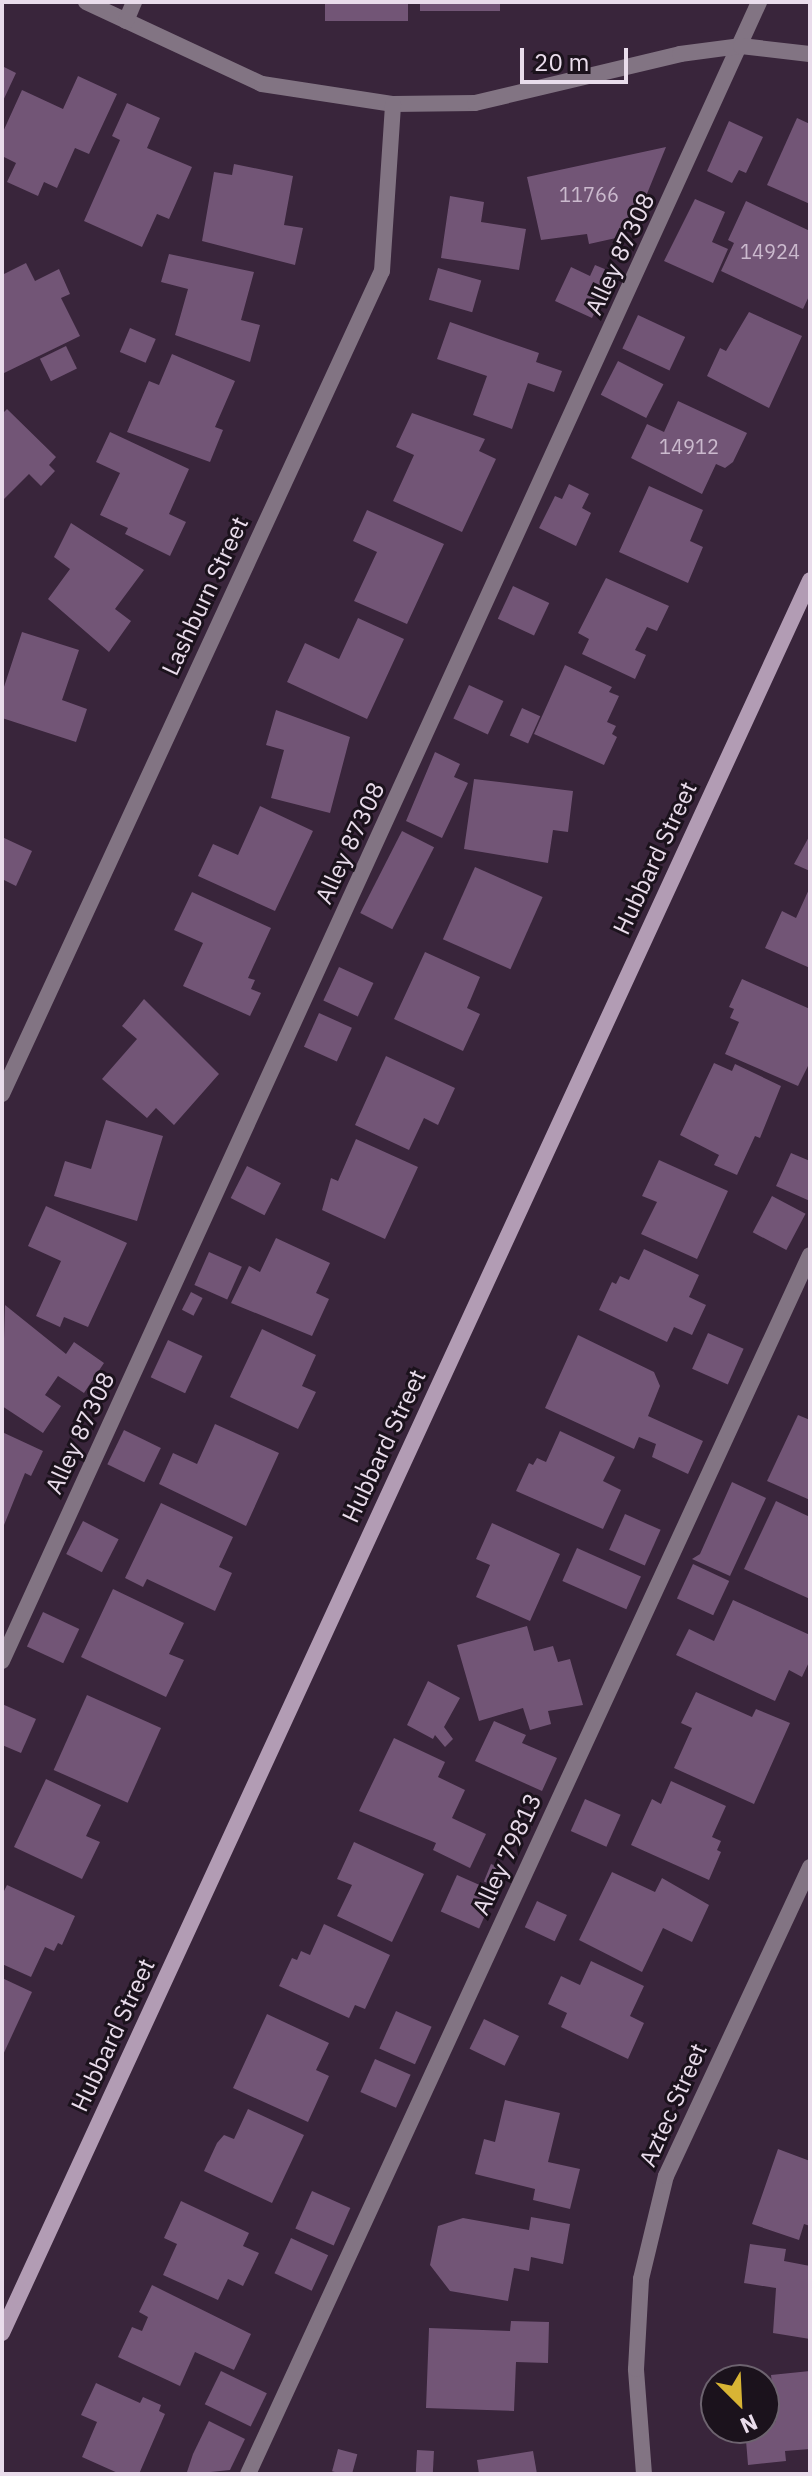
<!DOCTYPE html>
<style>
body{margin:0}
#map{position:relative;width:812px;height:2476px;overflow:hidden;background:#39253b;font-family:"IBM Plex Sans",sans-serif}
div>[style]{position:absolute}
.building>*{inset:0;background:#725576;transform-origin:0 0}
.lane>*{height:16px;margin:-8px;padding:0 8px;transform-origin:8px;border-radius:8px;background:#827483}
.street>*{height:16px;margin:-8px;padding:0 8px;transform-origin:8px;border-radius:8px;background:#827483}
.secondary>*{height:16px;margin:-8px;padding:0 8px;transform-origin:8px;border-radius:8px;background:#b29cb4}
span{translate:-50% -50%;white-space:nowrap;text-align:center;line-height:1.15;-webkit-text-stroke:6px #1b121c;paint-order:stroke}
.number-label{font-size:20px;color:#cbbace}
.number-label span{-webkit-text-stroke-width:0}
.street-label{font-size:24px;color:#e9dceb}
.frame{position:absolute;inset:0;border:4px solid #e9dceb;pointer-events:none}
.north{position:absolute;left:700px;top:2364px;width:80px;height:80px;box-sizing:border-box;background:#1b121c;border:2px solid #6d636f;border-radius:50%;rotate:156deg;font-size:22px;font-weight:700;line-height:32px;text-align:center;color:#e9dceb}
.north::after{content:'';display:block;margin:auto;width:28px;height:36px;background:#d8b434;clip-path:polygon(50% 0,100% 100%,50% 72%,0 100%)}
.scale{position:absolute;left:520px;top:48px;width:108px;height:36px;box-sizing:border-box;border:4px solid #e9dceb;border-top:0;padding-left:10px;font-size:24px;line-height:28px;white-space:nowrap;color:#e9dceb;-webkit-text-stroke:6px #1b121c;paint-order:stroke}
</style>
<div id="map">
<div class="building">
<i style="left:325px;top:2px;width:83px;height:19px"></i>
<i style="left:420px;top:2px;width:80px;height:9px"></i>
<i style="clip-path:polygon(2px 66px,16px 73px,2px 103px)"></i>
<i style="clip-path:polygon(78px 76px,117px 94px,89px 154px,75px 148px,57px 188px,44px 182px,38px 196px,7px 182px,16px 163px,2px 156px,2px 134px,22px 90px,63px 109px)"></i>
<i style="clip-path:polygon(127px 103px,160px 118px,147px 148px,192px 167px,169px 219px,157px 214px,142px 247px,84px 221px,120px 140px,112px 136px)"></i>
<i style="clip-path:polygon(797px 118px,810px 124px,810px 204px,767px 185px)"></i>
<i style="clip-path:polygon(729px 121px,763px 137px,746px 173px,739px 170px,732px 183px,707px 171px)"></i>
<i style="clip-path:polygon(666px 147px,640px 211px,630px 212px,625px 236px,589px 244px,587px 234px,541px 240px,527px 177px)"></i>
<i style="clip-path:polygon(234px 164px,293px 176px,284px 225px,303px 228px,295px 265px,202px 241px,214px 172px,232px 175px)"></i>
<i style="clip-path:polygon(450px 196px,484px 202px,481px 222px,526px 229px,519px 270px,441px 258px)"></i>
<i style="clip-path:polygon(695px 199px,725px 212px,712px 242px,728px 249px,713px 283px,664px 261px)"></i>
<i style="clip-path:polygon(746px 201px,810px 231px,810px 294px,803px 309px,721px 271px,734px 243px,728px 240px)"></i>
<i style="clip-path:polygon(169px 254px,254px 272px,241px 320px,260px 325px,250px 362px,175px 335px,188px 289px,161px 282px)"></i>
<i style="clip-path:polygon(26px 263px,35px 281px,59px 269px,70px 294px,61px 298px,80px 336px,2px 374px,2px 275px)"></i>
<i style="clip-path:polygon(595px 265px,607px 270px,601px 281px,608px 284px,592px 318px,555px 301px,571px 267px,590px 276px)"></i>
<i style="left:438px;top:268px;width:45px;height:33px;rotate:16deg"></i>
<i style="clip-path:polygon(749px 312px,802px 336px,769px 408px,707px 376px,720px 348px,726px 351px)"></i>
<i style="left:638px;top:315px;width:52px;height:37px;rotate:25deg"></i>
<i style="clip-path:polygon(450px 322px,539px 353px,536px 362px,562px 371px,554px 392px,528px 383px,512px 429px,473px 415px,487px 376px,437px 359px)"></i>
<i style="left:130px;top:328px;width:28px;height:26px;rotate:23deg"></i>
<i style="left:66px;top:346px;width:25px;height:29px;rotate:64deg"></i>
<i style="clip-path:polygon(172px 354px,235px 381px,215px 427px,223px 430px,210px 462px,127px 432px,149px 381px,159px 385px)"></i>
<i style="left:618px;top:361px;width:51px;height:38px;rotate:27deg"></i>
<i style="clip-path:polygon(678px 401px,747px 433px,733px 462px,725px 468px,716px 464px,702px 494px,631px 458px,647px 424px,664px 432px)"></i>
<i style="clip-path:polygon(7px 409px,56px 457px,49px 465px,55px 471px,41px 486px,29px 474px,2px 501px,2px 414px)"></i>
<i style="clip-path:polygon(412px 413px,485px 439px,479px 451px,496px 459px,462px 532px,393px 501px,414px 455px,396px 447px)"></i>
<i style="clip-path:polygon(110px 432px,189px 469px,169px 514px,186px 522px,170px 556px,125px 534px,128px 528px,100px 515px,120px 473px,96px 462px)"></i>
<i style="clip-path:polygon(569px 484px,589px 494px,582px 508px,591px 513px,576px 546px,539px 528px,555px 496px,562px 499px)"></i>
<i style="clip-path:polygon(649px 486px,703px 510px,690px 541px,703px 547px,688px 583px,619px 552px)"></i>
<i style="clip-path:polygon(367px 510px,444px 544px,407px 624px,354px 601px,377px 552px,353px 541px)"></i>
<i style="clip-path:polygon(71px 523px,144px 570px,115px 609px,131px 621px,109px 652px,48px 599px,70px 569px,54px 557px)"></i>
<i style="clip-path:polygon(606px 578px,669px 606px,657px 631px,647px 627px,635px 650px,646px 655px,635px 679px,582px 654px,589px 639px,578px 633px)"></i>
<i style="left:513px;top:586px;width:40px;height:36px;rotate:25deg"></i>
<i style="clip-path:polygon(358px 618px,404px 639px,367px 719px,287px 682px,305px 643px,339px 659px)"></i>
<i style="clip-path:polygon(22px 632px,79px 650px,62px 700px,87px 709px,76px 742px,2px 718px,2px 693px)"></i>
<i style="clip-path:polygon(565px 665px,612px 687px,609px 692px,619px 696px,607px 722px,616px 726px,612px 734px,617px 737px,604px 765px,534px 734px)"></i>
<i style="left:469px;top:685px;width:38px;height:37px;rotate:25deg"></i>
<i style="left:522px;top:708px;width:20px;height:30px;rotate:24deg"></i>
<i style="clip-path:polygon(276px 710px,350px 737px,330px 813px,271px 798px,284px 750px,266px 745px)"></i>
<i style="clip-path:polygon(435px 752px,460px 764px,454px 777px,468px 783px,442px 838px,406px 821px)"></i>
<i style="clip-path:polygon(474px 779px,573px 791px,568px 832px,553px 830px,548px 863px,464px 849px)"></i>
<i style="clip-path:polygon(260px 806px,313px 831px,275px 911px,198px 876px,213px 844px,238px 855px)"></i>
<i style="left:402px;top:831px;width:36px;height:92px;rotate:27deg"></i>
<i style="clip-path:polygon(810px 835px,810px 871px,794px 864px)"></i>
<i style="clip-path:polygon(2px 837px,32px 851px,16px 886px,2px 879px)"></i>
<i style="left:475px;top:867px;width:74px;height:79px;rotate:24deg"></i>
<i style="clip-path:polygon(810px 887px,810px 968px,765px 948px,782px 911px,796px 918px)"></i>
<i style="clip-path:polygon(192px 892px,271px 928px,248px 978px,255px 980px,251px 989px,261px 993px,250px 1016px,183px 986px,203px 943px,174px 930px)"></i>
<i style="clip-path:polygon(425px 952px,480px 977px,467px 1008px,480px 1014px,463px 1051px,394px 1019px)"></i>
<i style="left:339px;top:967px;width:38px;height:37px;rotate:25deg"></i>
<i style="clip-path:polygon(742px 979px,810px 1009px,810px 1062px,798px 1086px,725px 1054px,739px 1022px,730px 1018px,734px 1009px,729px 1007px)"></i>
<i style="clip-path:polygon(144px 999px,219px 1074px,174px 1125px,156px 1108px,147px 1118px,102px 1079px,137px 1039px,122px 1026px)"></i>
<i style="left:319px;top:1013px;width:36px;height:37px;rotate:24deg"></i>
<i style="clip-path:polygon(386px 1056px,455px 1088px,438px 1125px,424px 1118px,409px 1150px,355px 1125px)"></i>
<i style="clip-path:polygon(714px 1063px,732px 1071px,735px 1064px,781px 1086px,760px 1138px,755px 1136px,737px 1175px,714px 1165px,719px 1155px,680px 1135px)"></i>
<i style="clip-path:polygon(106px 1120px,163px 1136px,137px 1221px,54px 1196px,65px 1161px,91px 1169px)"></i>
<i style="clip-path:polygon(356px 1139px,418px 1167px,385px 1239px,322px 1210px,331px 1178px,338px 1181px)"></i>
<i style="clip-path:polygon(791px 1153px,810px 1161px,810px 1201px,776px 1186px)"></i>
<i style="clip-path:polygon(659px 1160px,728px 1191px,697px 1259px,641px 1234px,657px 1202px,642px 1196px)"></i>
<i style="left:247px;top:1166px;width:38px;height:36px;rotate:27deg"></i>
<i style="left:772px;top:1196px;width:38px;height:41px;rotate:28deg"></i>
<i style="clip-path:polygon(46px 1206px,127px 1243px,88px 1327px,64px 1317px,60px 1327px,36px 1316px,61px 1261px,28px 1246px)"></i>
<i style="clip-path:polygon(276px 1238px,330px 1263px,316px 1293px,329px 1299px,312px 1336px,231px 1303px,249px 1266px,260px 1272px)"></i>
<i style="clip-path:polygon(644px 1249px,699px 1275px,689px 1297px,706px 1305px,692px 1335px,674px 1327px,667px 1342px,599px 1310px,612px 1282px,616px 1284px,620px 1276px,629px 1280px)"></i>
<i style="left:209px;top:1252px;width:36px;height:36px;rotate:24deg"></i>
<i style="left:191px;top:1292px;width:13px;height:20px;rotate:27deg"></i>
<i style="clip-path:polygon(5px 1305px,66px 1354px,74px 1342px,104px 1363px,84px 1393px,58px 1376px,45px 1395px,61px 1406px,43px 1433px,2px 1406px)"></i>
<i style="clip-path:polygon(262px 1329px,316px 1355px,302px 1386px,316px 1392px,298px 1429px,230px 1397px)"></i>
<i style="left:708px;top:1333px;width:39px;height:39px;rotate:24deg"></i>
<i style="clip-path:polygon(578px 1335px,654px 1372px,660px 1386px,648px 1416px,703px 1441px,688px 1474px,652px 1457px,656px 1444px,639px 1437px,634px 1449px,545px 1408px)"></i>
<i style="left:168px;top:1340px;width:38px;height:41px;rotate:25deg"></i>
<i style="clip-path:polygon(798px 1415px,810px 1420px,810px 1500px,767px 1481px)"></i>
<i style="clip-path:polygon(215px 1424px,279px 1453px,246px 1526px,159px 1484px,173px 1453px,197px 1464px)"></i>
<i style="left:124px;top:1430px;width:41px;height:38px;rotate:26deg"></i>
<i style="clip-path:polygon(560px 1431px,615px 1457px,603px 1481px,621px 1490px,603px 1529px,516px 1491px,529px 1463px,533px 1465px,537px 1458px,546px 1462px)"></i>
<i style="clip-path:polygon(2px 1432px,43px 1451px,31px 1476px,25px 1473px,2px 1530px)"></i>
<i style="clip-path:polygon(732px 1482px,766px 1498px,730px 1576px,692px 1559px,700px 1554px)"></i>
<i style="clip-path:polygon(776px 1501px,810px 1517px,810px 1599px,744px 1569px)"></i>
<i style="clip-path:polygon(161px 1503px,233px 1537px,219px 1567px,232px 1573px,215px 1611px,147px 1579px,143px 1587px,125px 1578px)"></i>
<i style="left:625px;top:1514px;width:39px;height:39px;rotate:24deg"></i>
<i style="left:83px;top:1521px;width:40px;height:37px;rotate:27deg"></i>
<i style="clip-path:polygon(492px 1523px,560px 1554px,530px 1621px,476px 1597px,490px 1565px,476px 1559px)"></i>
<i style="left:577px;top:1548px;width:70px;height:36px;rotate:24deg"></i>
<i style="left:693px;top:1564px;width:40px;height:38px;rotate:25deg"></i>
<i style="clip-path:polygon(113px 1589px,184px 1623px,169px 1654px,184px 1660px,166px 1697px,81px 1657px)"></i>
<i style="clip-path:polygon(733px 1600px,810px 1635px,810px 1660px,802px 1677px,789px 1670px,775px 1701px,676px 1655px,689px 1629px,714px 1641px)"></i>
<i style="left:43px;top:1612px;width:40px;height:38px;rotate:25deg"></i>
<i style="clip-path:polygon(527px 1626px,534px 1651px,553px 1646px,558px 1662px,570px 1659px,583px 1705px,548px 1711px,551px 1724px,530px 1730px,523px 1708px,479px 1721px,457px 1645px)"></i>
<i style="clip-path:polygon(428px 1681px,460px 1698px,444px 1727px,453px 1739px,445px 1747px,435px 1735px,433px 1739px,407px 1725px)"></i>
<i style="clip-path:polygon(696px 1692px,752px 1717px,756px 1709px,790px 1723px,754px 1804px,674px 1768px,692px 1728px,681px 1723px)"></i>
<i style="left:87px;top:1695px;width:81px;height:82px;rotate:24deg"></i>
<i style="clip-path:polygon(2px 1704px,36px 1719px,21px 1753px,2px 1745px)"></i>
<i style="clip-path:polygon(494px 1721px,526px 1735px,522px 1743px,557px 1758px,542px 1791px,475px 1761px)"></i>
<i style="clip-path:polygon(394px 1738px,445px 1762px,438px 1777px,465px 1790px,452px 1818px,486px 1834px,470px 1868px,433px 1850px,436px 1843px,359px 1811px)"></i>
<i style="clip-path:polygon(46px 1779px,101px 1805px,86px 1836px,100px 1842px,82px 1879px,14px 1847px)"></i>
<i style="clip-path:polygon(671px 1781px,726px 1806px,712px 1837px,721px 1841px,717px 1850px,721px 1852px,709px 1880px,631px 1845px,652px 1799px,661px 1804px)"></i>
<i style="left:585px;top:1799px;width:39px;height:35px;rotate:24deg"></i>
<i style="clip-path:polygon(354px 1842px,424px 1874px,392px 1942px,337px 1916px,352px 1885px,337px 1879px)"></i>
<i style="left:491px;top:1864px;width:16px;height:19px;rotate:22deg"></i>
<i style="clip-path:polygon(612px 1872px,655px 1892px,662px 1878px,709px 1905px,692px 1942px,663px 1928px,642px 1972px,579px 1940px)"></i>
<i style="left:457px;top:1875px;width:42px;height:40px;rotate:24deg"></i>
<i style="clip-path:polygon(7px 1885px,75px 1916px,62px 1945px,58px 1943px,54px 1951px,45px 1947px,31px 1977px,2px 1964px,2px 1895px)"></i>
<i style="left:537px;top:1901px;width:33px;height:29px;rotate:25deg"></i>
<i style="clip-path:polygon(324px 1924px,390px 1955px,365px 2009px,355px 2005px,349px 2018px,279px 1986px,292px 1958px,297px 1960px,301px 1951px,310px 1955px)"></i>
<i style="clip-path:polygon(591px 1961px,644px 1986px,630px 2016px,644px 2023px,628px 2059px,561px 2027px,567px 2013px,548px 2004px,561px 1976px,580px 1985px)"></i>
<i style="clip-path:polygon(2px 1978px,32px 1992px,2px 2057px)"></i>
<i style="left:396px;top:2011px;width:39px;height:41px;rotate:24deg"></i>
<i style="clip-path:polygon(267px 2014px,329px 2043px,316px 2070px,329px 2076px,308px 2122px,233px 2088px)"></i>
<i style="left:484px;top:2019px;width:39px;height:33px;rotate:26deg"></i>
<i style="left:375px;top:2059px;width:39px;height:36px;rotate:24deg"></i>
<i style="clip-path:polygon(505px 2100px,560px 2113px,548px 2162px,580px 2169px,570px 2209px,533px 2200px,535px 2189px,475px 2174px,484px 2139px,495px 2142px)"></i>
<i style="clip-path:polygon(248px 2109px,304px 2135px,272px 2203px,204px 2171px,217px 2143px,224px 2135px,234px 2139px)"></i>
<i style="clip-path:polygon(778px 2149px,810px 2161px,810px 2226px,804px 2224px,799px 2240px,752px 2224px)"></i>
<i style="left:312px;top:2191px;width:42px;height:41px;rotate:24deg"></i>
<i style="clip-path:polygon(181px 2201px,249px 2233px,243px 2246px,259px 2253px,243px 2286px,228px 2279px,218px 2300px,163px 2275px,177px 2244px,164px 2238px)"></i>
<i style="clip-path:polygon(531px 2217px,570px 2224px,563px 2264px,531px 2257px,529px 2271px,514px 2268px,508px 2301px,450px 2291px,430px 2265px,438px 2226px,463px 2218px,529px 2230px)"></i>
<i style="left:291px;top:2238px;width:41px;height:39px;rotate:25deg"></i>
<i style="clip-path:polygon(750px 2244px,786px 2249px,784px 2261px,810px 2266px,810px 2339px,773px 2333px,776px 2288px,744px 2283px)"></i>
<i style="clip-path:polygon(152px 2285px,251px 2334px,234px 2370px,195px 2352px,180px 2386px,118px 2357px,132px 2327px,142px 2331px,148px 2317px,139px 2312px)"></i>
<i style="clip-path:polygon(511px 2321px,549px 2322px,548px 2363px,516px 2362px,514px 2411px,426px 2408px,429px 2328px,510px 2331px)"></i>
<i style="left:221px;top:2371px;width:51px;height:37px;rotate:26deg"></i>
<i style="clip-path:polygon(810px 2371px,810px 2449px,785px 2451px,786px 2461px,748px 2465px,745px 2428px,776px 2422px,771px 2375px)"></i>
<i style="clip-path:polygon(96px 2383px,140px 2403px,143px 2397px,161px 2405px,159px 2411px,165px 2414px,139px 2474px,120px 2474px,82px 2457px,97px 2422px,81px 2415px)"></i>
<i style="clip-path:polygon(209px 2421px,245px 2439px,230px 2470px,191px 2474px,187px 2472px,193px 2454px)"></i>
<i style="left:338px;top:2449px;width:20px;height:23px;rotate:15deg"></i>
<i style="left:417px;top:2450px;width:17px;height:24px;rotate:3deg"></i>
<i style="clip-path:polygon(533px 2451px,537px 2474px,479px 2474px,477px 2460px)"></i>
</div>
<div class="lane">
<i style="left:2px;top:1661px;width:1824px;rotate:-65.47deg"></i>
<i style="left:248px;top:2474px;width:1342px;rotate:-65.25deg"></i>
</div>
<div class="street">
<i style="left:86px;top:2px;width:194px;rotate:25deg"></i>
<i style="left:262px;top:84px;width:133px;rotate:8.7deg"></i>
<i style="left:393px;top:104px;width:82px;rotate:-0.7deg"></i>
<i style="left:475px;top:103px;width:211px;rotate:-13.4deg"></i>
<i style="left:680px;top:54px;width:62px;rotate:-7.5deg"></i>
<i style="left:741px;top:46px;width:69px;rotate:6.6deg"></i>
<i style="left:126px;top:21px;width:21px;rotate:-67deg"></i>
<i style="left:2px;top:1094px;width:906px;rotate:-65.22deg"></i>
<i style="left:382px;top:271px;width:167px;rotate:-86.2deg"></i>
<i style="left:644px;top:2474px;width:105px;rotate:-94.4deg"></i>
<i style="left:636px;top:2369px;width:90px;rotate:-86.8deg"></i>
<i style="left:641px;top:2279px;width:106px;rotate:-76.4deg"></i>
<i style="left:666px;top:2176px;width:341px;rotate:-65deg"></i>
</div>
<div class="secondary">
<i style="left:2px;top:2333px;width:1930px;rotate:-65.25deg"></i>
</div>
<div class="number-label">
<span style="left:589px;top:194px">11766</span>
<span style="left:770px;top:251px">14924</span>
<span style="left:689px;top:446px">14912</span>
</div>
<div class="street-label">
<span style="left:620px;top:254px;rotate:-65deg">Alley 87308</span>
<span style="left:205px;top:596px;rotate:-65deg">Lashburn Street</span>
<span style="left:350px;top:843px;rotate:-65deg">Alley 87308</span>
<span style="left:655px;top:858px;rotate:-65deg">Hubbard Street</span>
<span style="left:80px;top:1433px;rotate:-65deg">Alley 87308</span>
<span style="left:384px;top:1446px;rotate:-65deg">Hubbard Street</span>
<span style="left:507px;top:1854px;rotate:-65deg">Alley 79813</span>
<span style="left:113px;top:2035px;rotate:-65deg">Hubbard Street</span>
<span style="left:673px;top:2105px;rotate:-66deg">Aztec Street</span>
</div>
<div class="frame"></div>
<div class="north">N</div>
<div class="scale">20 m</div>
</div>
